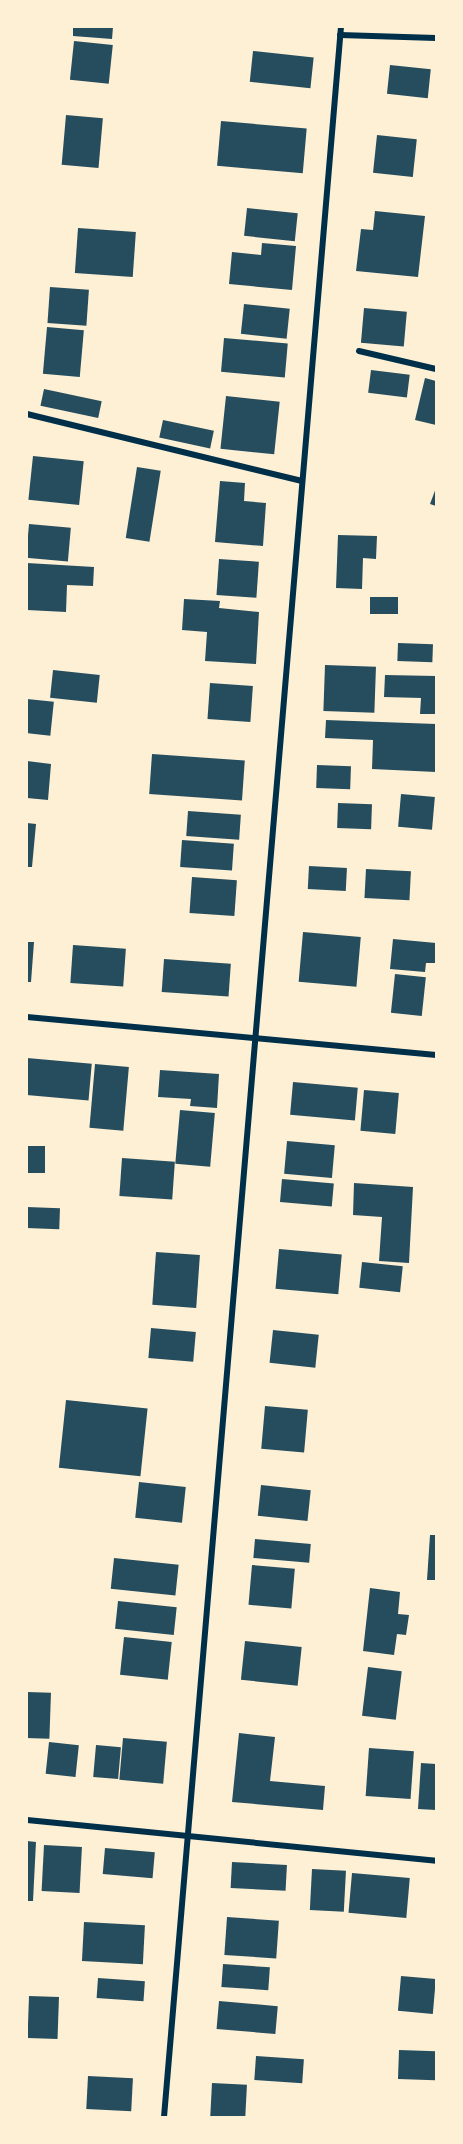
<!DOCTYPE html>
<style>
body{margin:0}
#map{position:relative;width:463px;height:2144px;overflow:hidden;background:#fdf0d5;font-family:"Source Sans 3",sans-serif}
div>[style]{position:absolute}
.building>*{inset:0;background:#264d5e;transform-origin:0 0}
.minor>*{height:6px;margin:-3px;padding:0 3px;transform-origin:3px;border-radius:3px;background:#003049}
span{translate:-50% -50%;white-space:nowrap;text-align:center;line-height:1.15;-webkit-text-stroke:5px #fdf0d5;paint-order:stroke}
.frame{position:absolute;inset:0;border:28px solid #fdf0d5;pointer-events:none}
</style>
<div id="map">
<div class="building">
<i style="clip-path:polygon(73px 27px,113px 27px,112px 39px,73px 36px)"></i>
<i style="left:74px;top:41px;width:39px;height:39px;rotate:6deg"></i>
<i style="left:253px;top:51px;width:61px;height:31px;rotate:6deg"></i>
<i style="left:390px;top:65px;width:41px;height:29px;rotate:6deg"></i>
<i style="left:66px;top:115px;width:37px;height:50px;rotate:5deg"></i>
<i style="left:221px;top:121px;width:86px;height:45px;rotate:5deg"></i>
<i style="left:377px;top:135px;width:40px;height:38px;rotate:6deg"></i>
<i style="left:247px;top:208px;width:51px;height:28px;rotate:6deg"></i>
<i style="clip-path:polygon(375px 211px,425px 216px,418px 277px,356px 271px,361px 229px,373px 230px)"></i>
<i style="left:78px;top:228px;width:58px;height:45px;rotate:4deg"></i>
<i style="clip-path:polygon(262px 243px,296px 246px,292px 290px,229px 284px,232px 252px,261px 255px)"></i>
<i style="left:50px;top:287px;width:39px;height:36px;rotate:4deg"></i>
<i style="left:244px;top:304px;width:46px;height:30px;rotate:6deg"></i>
<i style="left:364px;top:308px;width:43px;height:35px;rotate:5deg"></i>
<i style="left:47px;top:327px;width:37px;height:47px;rotate:5deg"></i>
<i style="left:224px;top:338px;width:64px;height:34px;rotate:5deg"></i>
<i style="left:371px;top:370px;width:39px;height:23px;rotate:7deg"></i>
<i style="clip-path:polygon(425px 378px,436px 381px,436px 425px,415px 420px)"></i>
<i style="left:44px;top:389px;width:59px;height:17px;rotate:12deg"></i>
<i style="left:226px;top:396px;width:54px;height:53px;rotate:6deg"></i>
<i style="left:163px;top:420px;width:52px;height:18px;rotate:12deg"></i>
<i style="left:33px;top:456px;width:51px;height:44px;rotate:6deg"></i>
<i style="left:137px;top:467px;width:24px;height:72px;rotate:9deg"></i>
<i style="clip-path:polygon(220px 481px,245px 483px,244px 501px,266px 503px,263px 546px,215px 542px)"></i>
<i style="clip-path:polygon(436px 488px,436px 506px,430px 504px)"></i>
<i style="left:29px;top:524px;width:42px;height:34px;rotate:5deg"></i>
<i style="clip-path:polygon(338px 535px,377px 536px,376px 559px,363px 558px,362px 589px,336px 588px)"></i>
<i style="left:219px;top:559px;width:40px;height:36px;rotate:4deg"></i>
<i style="clip-path:polygon(27px 563px,94px 567px,93px 586px,67px 585px,66px 612px,27px 610px)"></i>
<i style="left:370px;top:597px;width:28px;height:17px"></i>
<i style="clip-path:polygon(184px 599px,220px 601px,219px 608px,259px 612px,256px 664px,205px 661px,207px 632px,182px 630px)"></i>
<i style="left:398px;top:643px;width:35px;height:18px;rotate:2deg"></i>
<i style="left:325px;top:665px;width:51px;height:46px;rotate:2deg"></i>
<i style="left:53px;top:670px;width:47px;height:28px;rotate:6deg"></i>
<i style="clip-path:polygon(385px 675px,436px 676px,436px 714px,420px 714px,421px 698px,384px 697px)"></i>
<i style="left:210px;top:683px;width:43px;height:36px;rotate:4deg"></i>
<i style="left:27px;top:699px;width:27px;height:34px;rotate:6deg"></i>
<i style="clip-path:polygon(326px 720px,436px 724px,436px 772px,372px 769px,373px 740px,325px 738px)"></i>
<i style="left:152px;top:754px;width:93px;height:40px;rotate:4deg"></i>
<i style="clip-path:polygon(27px 761px,51px 764px,48px 800px,27px 798px)"></i>
<i style="left:317px;top:765px;width:34px;height:23px;rotate:2deg"></i>
<i style="left:401px;top:794px;width:34px;height:33px;rotate:5deg"></i>
<i style="left:338px;top:803px;width:34px;height:25px;rotate:2deg"></i>
<i style="left:188px;top:811px;width:53px;height:25px;rotate:4deg"></i>
<i style="clip-path:polygon(27px 823px,36px 824px,32px 867px,27px 867px)"></i>
<i style="left:182px;top:840px;width:52px;height:27px;rotate:4deg"></i>
<i style="left:309px;top:866px;width:38px;height:23px;rotate:3deg"></i>
<i style="left:366px;top:869px;width:45px;height:29px;rotate:3deg"></i>
<i style="left:192px;top:877px;width:45px;height:36px;rotate:4deg"></i>
<i style="left:303px;top:932px;width:58px;height:50px;rotate:5deg"></i>
<i style="clip-path:polygon(393px 939px,436px 943px,436px 963px,426px 963px,425px 972px,390px 969px)"></i>
<i style="clip-path:polygon(27px 942px,34px 942px,31px 982px,27px 982px)"></i>
<i style="left:73px;top:945px;width:53px;height:38px;rotate:4deg"></i>
<i style="left:164px;top:959px;width:67px;height:33px;rotate:4deg"></i>
<i style="left:395px;top:974px;width:31px;height:39px;rotate:6deg"></i>
<i style="left:27px;top:1058px;width:65px;height:37px;rotate:5deg"></i>
<i style="left:95px;top:1064px;width:34px;height:64px;rotate:5deg"></i>
<i style="clip-path:polygon(160px 1070px,219px 1074px,217px 1108px,190px 1106px,191px 1099px,158px 1097px)"></i>
<i style="left:293px;top:1082px;width:65px;height:33px;rotate:5deg"></i>
<i style="left:364px;top:1090px;width:35px;height:41px;rotate:5deg"></i>
<i style="left:180px;top:1110px;width:35px;height:54px;rotate:5deg"></i>
<i style="left:287px;top:1141px;width:48px;height:33px;rotate:5deg"></i>
<i style="left:27px;top:1146px;width:18px;height:27px"></i>
<i style="left:122px;top:1158px;width:53px;height:38px;rotate:4deg"></i>
<i style="left:282px;top:1179px;width:52px;height:23px;rotate:5deg"></i>
<i style="clip-path:polygon(354px 1183px,413px 1187px,409px 1263px,379px 1261px,382px 1217px,353px 1215px)"></i>
<i style="left:27px;top:1207px;width:33px;height:21px;rotate:2deg"></i>
<i style="left:279px;top:1249px;width:63px;height:40px;rotate:5deg"></i>
<i style="left:156px;top:1252px;width:44px;height:53px;rotate:4deg"></i>
<i style="left:362px;top:1262px;width:41px;height:26px;rotate:6deg"></i>
<i style="left:151px;top:1328px;width:45px;height:30px;rotate:5deg"></i>
<i style="left:273px;top:1330px;width:46px;height:33px;rotate:6deg"></i>
<i style="left:66px;top:1400px;width:82px;height:68px;rotate:6deg"></i>
<i style="left:265px;top:1406px;width:43px;height:43px;rotate:5deg"></i>
<i style="left:139px;top:1482px;width:47px;height:36px;rotate:6deg"></i>
<i style="left:261px;top:1485px;width:50px;height:31px;rotate:6deg"></i>
<i style="clip-path:polygon(430px 1535px,436px 1535px,436px 1580px,427px 1580px)"></i>
<i style="left:255px;top:1539px;width:56px;height:19px;rotate:5deg"></i>
<i style="left:114px;top:1558px;width:65px;height:31px;rotate:6deg"></i>
<i style="left:252px;top:1565px;width:43px;height:40px;rotate:5deg"></i>
<i style="clip-path:polygon(370px 1588px,400px 1592px,398px 1614px,409px 1615px,406px 1635px,397px 1634px,394px 1655px,363px 1651px)"></i>
<i style="left:118px;top:1601px;width:59px;height:28px;rotate:6deg"></i>
<i style="left:124px;top:1637px;width:48px;height:38px;rotate:6deg"></i>
<i style="left:245px;top:1641px;width:57px;height:39px;rotate:6deg"></i>
<i style="left:368px;top:1667px;width:34px;height:49px;rotate:7deg"></i>
<i style="left:27px;top:1692px;width:24px;height:46px;rotate:2deg"></i>
<i style="clip-path:polygon(239px 1733px,275px 1737px,270px 1781px,325px 1786px,323px 1810px,232px 1802px)"></i>
<i style="left:123px;top:1738px;width:44px;height:42px;rotate:5deg"></i>
<i style="left:49px;top:1742px;width:30px;height:32px;rotate:6deg"></i>
<i style="left:96px;top:1745px;width:25px;height:32px;rotate:5deg"></i>
<i style="left:369px;top:1748px;width:45px;height:48px;rotate:4deg"></i>
<i style="clip-path:polygon(421px 1763px,436px 1764px,436px 1810px,418px 1809px)"></i>
<i style="clip-path:polygon(27px 1841px,36px 1842px,33px 1901px,27px 1901px)"></i>
<i style="left:44px;top:1845px;width:38px;height:46px;rotate:3deg"></i>
<i style="left:105px;top:1848px;width:50px;height:26px;rotate:5deg"></i>
<i style="left:232px;top:1862px;width:55px;height:26px;rotate:3deg"></i>
<i style="left:312px;top:1869px;width:34px;height:41px;rotate:3deg"></i>
<i style="left:352px;top:1873px;width:58px;height:40px;rotate:5deg"></i>
<i style="left:227px;top:1917px;width:52px;height:38px;rotate:4deg"></i>
<i style="left:84px;top:1922px;width:61px;height:39px;rotate:3deg"></i>
<i style="left:223px;top:1964px;width:47px;height:23px;rotate:4deg"></i>
<i style="left:401px;top:1976px;width:35px;height:35px;rotate:5deg"></i>
<i style="left:98px;top:1978px;width:47px;height:20px;rotate:4deg"></i>
<i style="left:29px;top:1996px;width:30px;height:42px;rotate:2deg"></i>
<i style="left:219px;top:2001px;width:59px;height:28px;rotate:5deg"></i>
<i style="left:399px;top:2050px;width:37px;height:29px;rotate:2deg"></i>
<i style="left:256px;top:2056px;width:48px;height:24px;rotate:4deg"></i>
<i style="left:88px;top:2076px;width:45px;height:33px;rotate:3deg"></i>
<i style="left:212px;top:2083px;width:35px;height:34px;rotate:3deg"></i>
</div>
<div class="minor">
<i style="left:340px;top:35px;width:96px;rotate:1.8deg"></i>
<i style="left:359px;top:351px;width:79px;rotate:13.2deg"></i>
<i style="left:27px;top:414px;width:283px;rotate:13.7deg"></i>
<i style="left:27px;top:1017px;width:411px;rotate:5.3deg"></i>
<i style="left:27px;top:1820px;width:411px;rotate:5.7deg"></i>
<i style="left:164px;top:2117px;width:2097px;rotate:-85.16deg"></i>
</div>
<div class="frame"></div>
</div>
